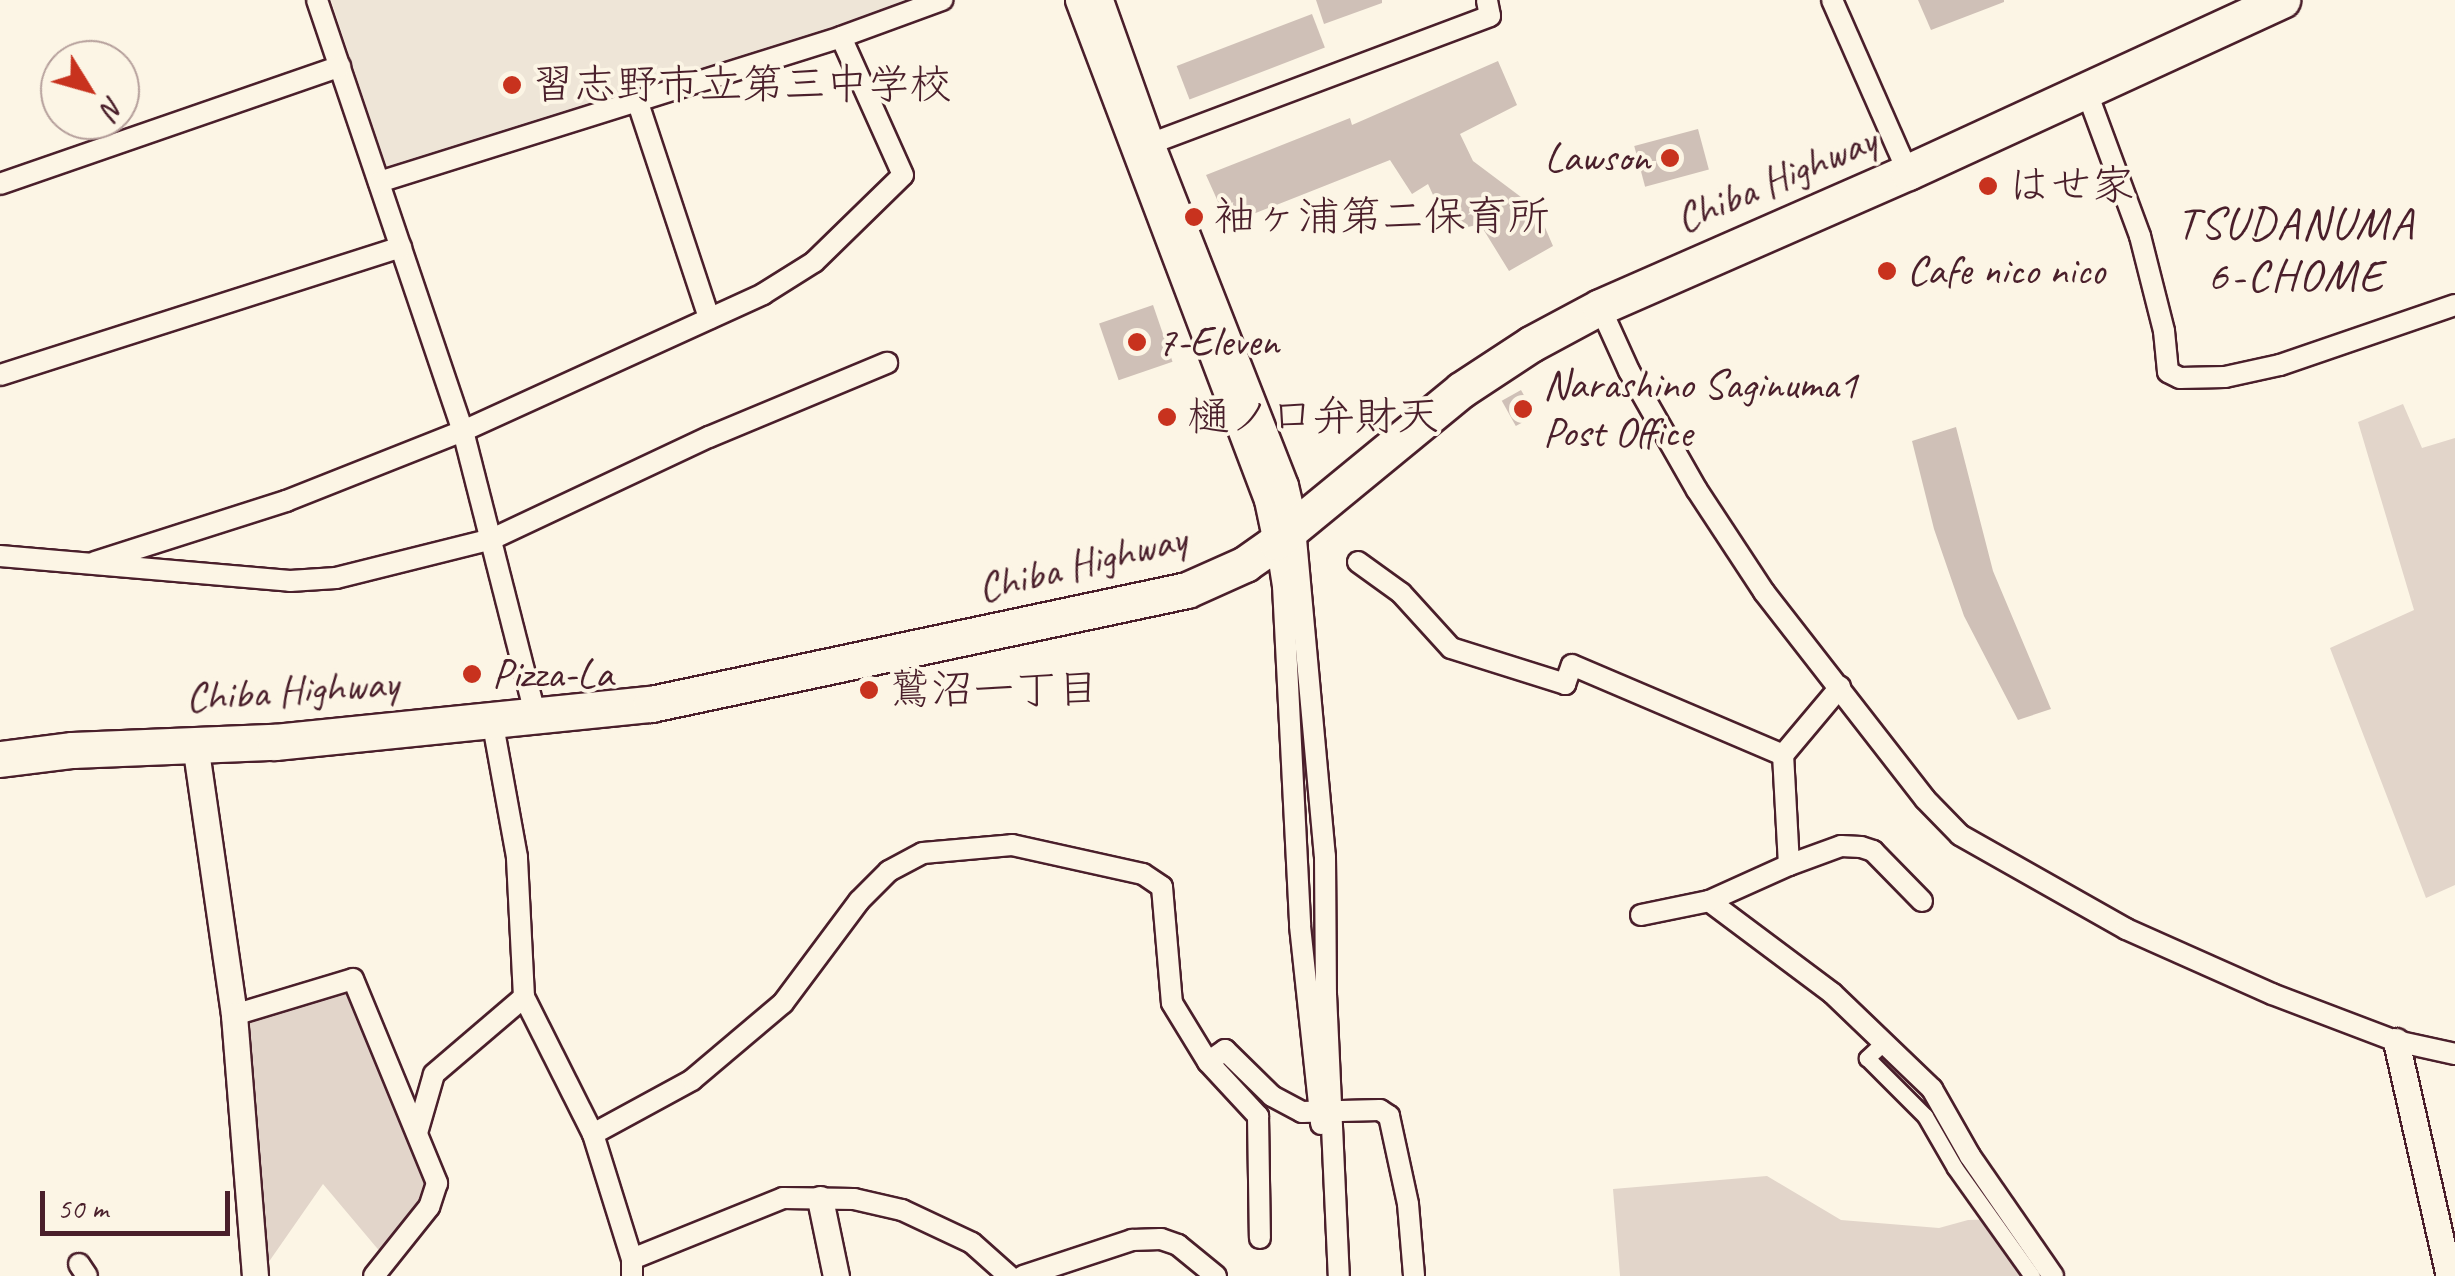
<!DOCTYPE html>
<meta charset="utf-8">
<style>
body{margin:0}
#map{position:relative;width:2455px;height:1276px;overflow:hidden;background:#fcf5e5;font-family:Caveat,"Klee One",sans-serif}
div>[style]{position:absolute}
.built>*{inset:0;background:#eee5d7}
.green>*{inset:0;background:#e2d5ca}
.building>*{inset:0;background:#cfc0b7;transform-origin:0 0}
.roads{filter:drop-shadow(2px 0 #4a1f2b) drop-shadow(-2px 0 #4a1f2b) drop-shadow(0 2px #4a1f2b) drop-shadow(0 -2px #4a1f2b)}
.pedestrian>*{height:15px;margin:-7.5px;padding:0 7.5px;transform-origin:7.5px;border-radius:7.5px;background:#fcf5e5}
.minor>*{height:20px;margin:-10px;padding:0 10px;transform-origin:10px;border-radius:10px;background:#fcf5e5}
.tertiary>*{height:25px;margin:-12.5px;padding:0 12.5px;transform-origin:12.5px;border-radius:12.5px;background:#fcf5e5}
.trunk>*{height:35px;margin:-17.5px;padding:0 17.5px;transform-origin:17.5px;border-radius:17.5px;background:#fcf5e5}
.dots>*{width:28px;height:28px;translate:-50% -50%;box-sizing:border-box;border:5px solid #fcf5e5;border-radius:50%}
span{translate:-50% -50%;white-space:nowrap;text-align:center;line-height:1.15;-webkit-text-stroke:8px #fcf5e5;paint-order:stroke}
.poi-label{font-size:42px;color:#4a1f2b}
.left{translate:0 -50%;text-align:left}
.right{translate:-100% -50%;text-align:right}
.street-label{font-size:42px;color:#4a1f2b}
.neighbourhood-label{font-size:45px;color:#4a1f2b;letter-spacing:2.5px}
.north{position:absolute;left:40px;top:40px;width:100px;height:100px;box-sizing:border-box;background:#fcf5e5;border:2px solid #b59f9b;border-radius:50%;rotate:127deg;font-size:28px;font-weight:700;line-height:40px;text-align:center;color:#4a1f2b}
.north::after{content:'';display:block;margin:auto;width:35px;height:45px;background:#c8321e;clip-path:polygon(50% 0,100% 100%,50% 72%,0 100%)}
.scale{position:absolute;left:40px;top:1191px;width:190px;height:45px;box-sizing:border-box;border:5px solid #4a1f2b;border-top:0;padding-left:12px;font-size:30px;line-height:35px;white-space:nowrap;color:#4a1f2b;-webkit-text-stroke:8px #fcf5e5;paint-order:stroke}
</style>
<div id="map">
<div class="built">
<i style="clip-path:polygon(331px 0,920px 0,395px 174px,387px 169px)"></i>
</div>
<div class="green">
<i style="clip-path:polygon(2403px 404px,2422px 448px,2455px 438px,2455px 885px,2426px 898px,2330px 648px,2414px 610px,2358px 422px)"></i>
<i style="clip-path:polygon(353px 979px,437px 1183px,387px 1260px,323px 1184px,259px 1276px,234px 1015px)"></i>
<i style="clip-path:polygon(1767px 1176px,1841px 1220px,1939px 1228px,1968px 1220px,2004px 1219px,2044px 1276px,1620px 1276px,1613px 1189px)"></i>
</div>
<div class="building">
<i style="clip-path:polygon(1316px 0,1382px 0,1382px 3px,1324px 24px)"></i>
<i style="clip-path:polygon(1918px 0,2004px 0,2004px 2px,1931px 30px)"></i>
<i style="left:1312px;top:14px;width:36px;height:145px;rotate:69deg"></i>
<i style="clip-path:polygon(1498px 61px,1517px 105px,1460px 134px,1473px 161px,1537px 209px,1553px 246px,1509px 271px,1480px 224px,1464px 228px,1444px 219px,1428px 184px,1412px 194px,1390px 160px,1228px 224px,1206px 175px,1350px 118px,1352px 125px)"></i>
<i style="left:1698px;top:129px;width:42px;height:66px;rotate:75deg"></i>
<i style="left:1153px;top:305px;width:60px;height:57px;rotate:71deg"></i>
<i style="left:1521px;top:390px;width:29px;height:22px;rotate:61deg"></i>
<i style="clip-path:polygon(1956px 427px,1993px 571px,2051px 709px,2018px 720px,1964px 616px,1934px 529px,1912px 441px)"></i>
</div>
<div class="roads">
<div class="pedestrian">
<i style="left:1882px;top:1044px;width:21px;rotate:137deg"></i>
<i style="left:1867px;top:1058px;width:82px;rotate:45deg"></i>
<i style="left:1925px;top:1116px;width:60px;rotate:60deg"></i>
<i style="left:1955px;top:1168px;width:133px;rotate:54.5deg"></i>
</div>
<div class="minor">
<i style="left:317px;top:0;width:455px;rotate:71.3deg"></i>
<i style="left:463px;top:431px;width:295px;rotate:75.7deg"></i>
<i style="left:1832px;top:0;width:188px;rotate:66.2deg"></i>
<i style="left:2086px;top:90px;width:156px;rotate:69.7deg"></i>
<i style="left:2140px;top:236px;width:98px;rotate:75.8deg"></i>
<i style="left:2164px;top:331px;width:41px;rotate:84.4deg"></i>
<i style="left:2168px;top:372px;width:13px;rotate:27deg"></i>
<i style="left:2180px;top:378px;width:45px;rotate:-1.3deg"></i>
<i style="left:2225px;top:377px;width:56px;rotate:-12.3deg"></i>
<i style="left:2280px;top:365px;width:185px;rotate:-18.9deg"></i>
<i style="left:637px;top:100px;width:230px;rotate:71.7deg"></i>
<i style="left:1139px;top:148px;width:375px;rotate:-20.6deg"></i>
<i style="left:1490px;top:16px;width:16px;rotate:-101deg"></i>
<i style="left:379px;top:182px;width:484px;rotate:-17.4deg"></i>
<i style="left:841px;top:37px;width:108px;rotate:-20.1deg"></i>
<i style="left:0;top:184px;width:360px;rotate:-19.1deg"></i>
<i style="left:1600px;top:307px;width:70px;rotate:65.6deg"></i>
<i style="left:1629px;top:371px;width:137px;rotate:60.3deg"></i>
<i style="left:1697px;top:490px;width:122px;rotate:56.7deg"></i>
<i style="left:1764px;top:592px;width:262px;rotate:52.1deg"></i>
<i style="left:1925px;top:799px;width:50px;rotate:45.8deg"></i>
<i style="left:1960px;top:835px;width:191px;rotate:29.5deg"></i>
<i style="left:2126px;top:929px;width:160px;rotate:24deg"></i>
<i style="left:2272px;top:994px;width:133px;rotate:20.8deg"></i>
<i style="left:2396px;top:1041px;width:60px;rotate:12.4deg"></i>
<i style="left:0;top:375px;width:421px;rotate:-17.7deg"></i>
<i style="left:1295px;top:528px;width:329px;rotate:84.8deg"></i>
<i style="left:1325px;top:856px;width:138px;rotate:89.6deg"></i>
<i style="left:1326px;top:994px;width:282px;rotate:87.4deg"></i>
<i style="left:1276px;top:542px;width:45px;rotate:81deg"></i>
<i style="left:1283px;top:586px;width:340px;rotate:87.1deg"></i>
<i style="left:1300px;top:926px;width:199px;rotate:83.9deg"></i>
<i style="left:0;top:556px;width:291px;rotate:4.9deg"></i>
<i style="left:290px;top:581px;width:46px;rotate:-3.7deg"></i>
<i style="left:336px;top:578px;width:161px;rotate:-14deg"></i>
<i style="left:492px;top:539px;width:240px;rotate:-25.2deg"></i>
<i style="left:709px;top:437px;width:193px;rotate:-22.6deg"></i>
<i style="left:95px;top:562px;width:201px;rotate:-17.7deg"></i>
<i style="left:286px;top:501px;width:190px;rotate:-21.6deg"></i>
<i style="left:463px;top:431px;width:330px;rotate:-24.5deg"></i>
<i style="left:763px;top:294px;width:60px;rotate:-32.1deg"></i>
<i style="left:814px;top:262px;width:124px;rotate:-44.3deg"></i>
<i style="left:903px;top:175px;width:151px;rotate:-114.2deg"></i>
<i style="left:1358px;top:562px;width:53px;rotate:35.8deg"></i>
<i style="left:1401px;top:593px;width:74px;rotate:47.7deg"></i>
<i style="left:1451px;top:648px;width:120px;rotate:17.5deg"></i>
<i style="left:1565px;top:684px;width:20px;rotate:-70deg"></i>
<i style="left:1572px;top:665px;width:229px;rotate:23.1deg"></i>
<i style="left:1789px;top:865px;width:55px;rotate:-20.1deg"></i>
<i style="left:1841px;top:846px;width:20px;rotate:3deg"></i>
<i style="left:1861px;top:847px;width:13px;rotate:18deg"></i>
<i style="left:1873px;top:851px;width:70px;rotate:45.6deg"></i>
<i style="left:1709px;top:901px;width:154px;rotate:36.8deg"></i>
<i style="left:1832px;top:993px;width:139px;rotate:43.8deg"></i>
<i style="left:1932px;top:1089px;width:77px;rotate:60.4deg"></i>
<i style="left:1970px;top:1156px;width:146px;rotate:55.3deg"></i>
<i style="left:1641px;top:915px;width:69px;rotate:-11.6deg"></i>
<i style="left:1709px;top:901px;width:88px;rotate:-24.2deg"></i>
<i style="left:1789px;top:865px;width:110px;rotate:-93.1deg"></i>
<i style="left:1783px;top:755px;width:89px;rotate:-50deg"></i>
<i style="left:524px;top:997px;width:153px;rotate:63.3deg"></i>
<i style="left:593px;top:1134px;width:131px;rotate:72.7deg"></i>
<i style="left:632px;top:1259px;width:17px;rotate:90deg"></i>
<i style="left:234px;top:1015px;width:124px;rotate:-16.8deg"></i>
<i style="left:353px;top:979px;width:221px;rotate:67.6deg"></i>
<i style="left:437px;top:1183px;width:25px;rotate:108deg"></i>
<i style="left:429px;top:1207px;width:88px;rotate:128.6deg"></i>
<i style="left:1208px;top:1062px;width:21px;rotate:-35deg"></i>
<i style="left:1225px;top:1050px;width:66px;rotate:44.4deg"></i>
<i style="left:1272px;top:1096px;width:34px;rotate:28deg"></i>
<i style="left:1302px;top:1112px;width:78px;rotate:-1.5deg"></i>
<i style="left:1380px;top:1110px;width:11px;rotate:34deg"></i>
<i style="left:1389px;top:1116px;width:90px;rotate:77.8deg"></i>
<i style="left:1408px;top:1204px;width:72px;rotate:85.2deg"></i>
<i style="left:417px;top:1133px;width:61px;rotate:-73.9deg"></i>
<i style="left:434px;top:1074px;width:118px;rotate:-40.5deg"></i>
<i style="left:524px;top:997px;width:140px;rotate:-92.9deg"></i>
<i style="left:517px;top:857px;width:139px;rotate:-100.3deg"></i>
<i style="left:593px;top:1134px;width:113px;rotate:-28.6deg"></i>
<i style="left:692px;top:1080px;width:119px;rotate:-40.2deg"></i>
<i style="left:783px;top:1003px;width:127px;rotate:-53.3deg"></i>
<i style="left:859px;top:901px;width:42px;rotate:-45deg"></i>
<i style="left:889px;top:871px;width:38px;rotate:-28deg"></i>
<i style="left:923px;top:853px;width:89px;rotate:-5.1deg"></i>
<i style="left:1012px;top:845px;width:134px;rotate:12.5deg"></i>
<i style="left:1143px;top:874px;width:23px;rotate:34deg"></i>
<i style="left:1162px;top:887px;width:116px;rotate:85.1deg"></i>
<i style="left:1172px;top:1003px;width:69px;rotate:58.6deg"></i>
<i style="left:1208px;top:1062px;width:74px;rotate:47.2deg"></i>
<i style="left:1258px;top:1116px;width:122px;rotate:89.1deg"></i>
<i style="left:632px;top:1259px;width:163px;rotate:-22deg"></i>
<i style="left:783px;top:1198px;width:71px;rotate:0.8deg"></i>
<i style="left:854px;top:1199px;width:49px;rotate:12.9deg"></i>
<i style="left:902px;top:1210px;width:77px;rotate:25.2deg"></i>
<i style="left:972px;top:1243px;width:50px;rotate:41.7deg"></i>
<i style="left:79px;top:1264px;width:14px;rotate:56deg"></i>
<i style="left:1023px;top:1276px;width:115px;rotate:-18.3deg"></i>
<i style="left:1132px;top:1240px;width:29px;rotate:-2deg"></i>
<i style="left:1161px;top:1239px;width:18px;rotate:19deg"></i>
<i style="left:1178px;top:1245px;width:49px;rotate:39.2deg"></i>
</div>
<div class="tertiary">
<i style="left:1078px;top:0;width:535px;rotate:69.29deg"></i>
<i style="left:1267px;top:500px;width:43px;rotate:77.9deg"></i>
<i style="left:1100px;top:0;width:152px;rotate:70.4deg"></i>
<i style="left:1151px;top:143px;width:367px;rotate:68.6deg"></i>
<i style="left:1285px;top:485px;width:44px;rotate:76.9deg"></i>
<i style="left:195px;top:744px;width:274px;rotate:81.8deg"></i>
<i style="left:234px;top:1015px;width:262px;rotate:85.4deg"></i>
<i style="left:2396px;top:1041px;width:241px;rotate:77.3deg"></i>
<i style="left:820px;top:1199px;width:79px;rotate:78.3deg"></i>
</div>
<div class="trunk">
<i style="left:0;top:759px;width:73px;rotate:-7.1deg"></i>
<i style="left:72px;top:750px;width:203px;rotate:-2.3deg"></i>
<i style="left:275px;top:742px;width:378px;rotate:-5.8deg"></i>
<i style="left:651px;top:704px;width:548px;rotate:-12.01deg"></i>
<i style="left:1187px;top:590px;width:64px;rotate:-24.1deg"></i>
<i style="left:1245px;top:564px;width:38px;rotate:-35deg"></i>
<i style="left:1276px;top:542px;width:239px;rotate:-39.4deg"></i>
<i style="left:1461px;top:390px;width:84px;rotate:-33.3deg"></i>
<i style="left:1531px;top:344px;width:78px;rotate:-28.2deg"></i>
<i style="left:1600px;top:307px;width:336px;rotate:-23.7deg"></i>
<i style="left:1908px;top:172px;width:412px;rotate:-24.7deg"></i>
</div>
</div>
<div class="dots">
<i style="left:512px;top:85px;background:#c8321e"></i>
<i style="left:1670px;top:158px;background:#c8321e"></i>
<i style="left:1988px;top:186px;background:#c8321e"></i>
<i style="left:1194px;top:217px;background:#c8321e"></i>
<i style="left:1887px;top:271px;background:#c8321e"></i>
<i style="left:1137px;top:342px;background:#c8321e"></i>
<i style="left:1523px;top:409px;background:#c8321e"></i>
<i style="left:1167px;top:417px;background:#c8321e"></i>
<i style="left:472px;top:674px;background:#c8321e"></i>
<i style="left:869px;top:690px;background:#c8321e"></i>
</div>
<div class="poi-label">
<span class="left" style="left:532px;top:85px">習志野市立第三中学校</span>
<span class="right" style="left:1650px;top:158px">Lawson</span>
<span class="left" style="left:2008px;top:186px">はせ家</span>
<span class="left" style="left:1214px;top:217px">袖ヶ浦第二保育所</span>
<span class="left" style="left:1907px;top:271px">Cafe nico nico</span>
<span class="left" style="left:1157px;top:342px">7-Eleven</span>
<span class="left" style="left:1543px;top:409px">Narashino Saginuma1<br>Post Office</span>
<span class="left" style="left:1187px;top:417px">樋ノ口弁財天</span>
<span class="left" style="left:492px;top:674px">Pizza-La</span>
<span class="left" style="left:889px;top:690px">鷲沼一丁目</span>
</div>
<div class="street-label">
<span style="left:1776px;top:180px;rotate:-23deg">Chiba Highway</span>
<span style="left:1082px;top:564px;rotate:-14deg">Chiba Highway</span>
<span style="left:292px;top:691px;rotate:-4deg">Chiba Highway</span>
</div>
<div class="neighbourhood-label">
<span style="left:2296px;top:250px">TSUDANUMA<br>6-CHOME</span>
</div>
<div class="north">N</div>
<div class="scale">50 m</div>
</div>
